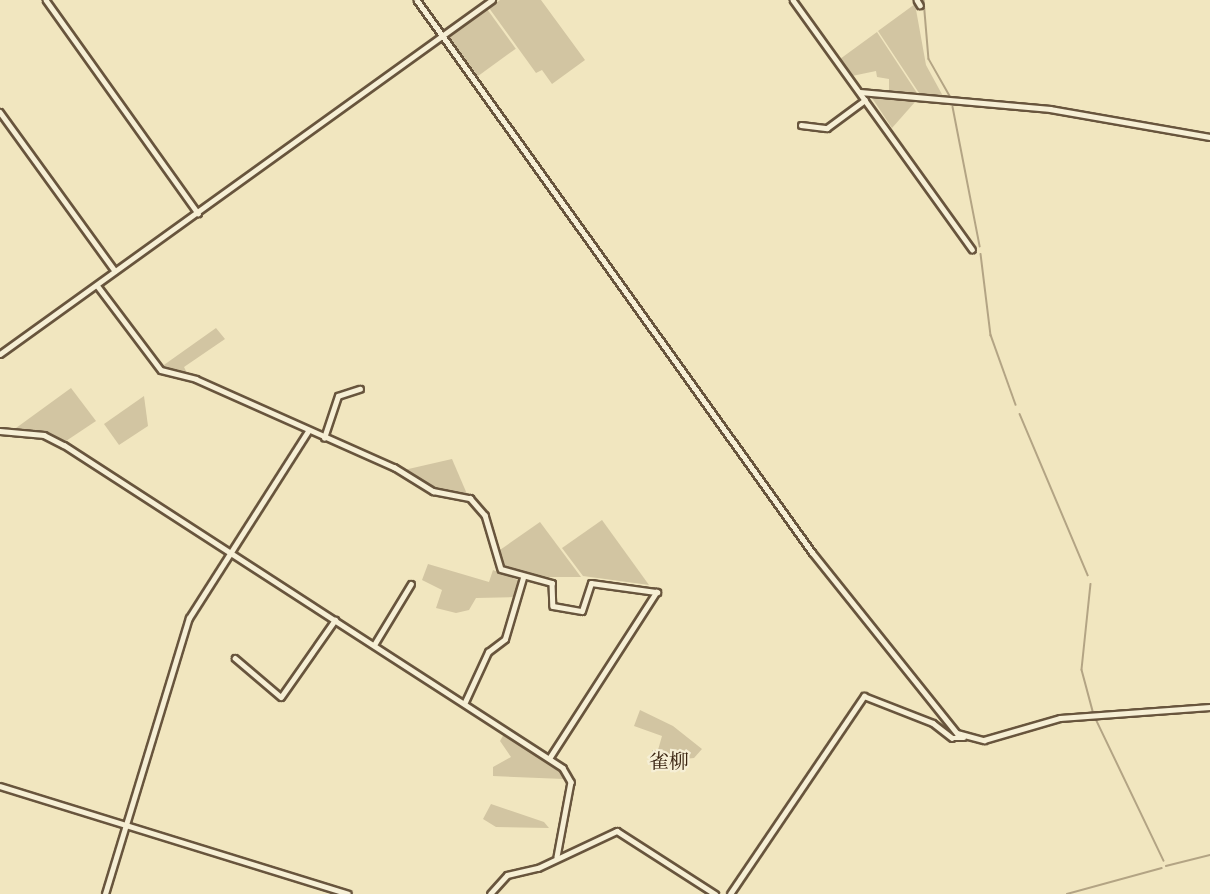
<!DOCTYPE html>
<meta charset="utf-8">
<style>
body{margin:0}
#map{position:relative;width:1210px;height:894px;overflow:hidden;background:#f1e6bf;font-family:Alegreya,"Noto Serif JP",serif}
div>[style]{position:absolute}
.green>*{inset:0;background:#d2c5a2;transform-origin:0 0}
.stream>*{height:1.5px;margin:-0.75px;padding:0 0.75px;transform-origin:0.75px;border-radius:0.75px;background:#b3a484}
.roads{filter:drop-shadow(2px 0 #68553d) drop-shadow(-2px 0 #68553d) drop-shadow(0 2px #68553d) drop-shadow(0 -2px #68553d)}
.minor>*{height:4.5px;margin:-2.25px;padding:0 2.25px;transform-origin:2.25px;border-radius:2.25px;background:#f6efd5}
span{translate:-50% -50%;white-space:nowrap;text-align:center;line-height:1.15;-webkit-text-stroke:4.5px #f6efd5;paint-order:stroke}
.neighbourhood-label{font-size:20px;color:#3b2512}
</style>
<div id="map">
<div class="green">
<i style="clip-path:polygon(500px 0,541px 0,585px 60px,552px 84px,542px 70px,536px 73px,489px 8px)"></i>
<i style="clip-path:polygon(915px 4px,926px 65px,944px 98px,921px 96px,878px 31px)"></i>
<i style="left:487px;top:9px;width:49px;height:47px;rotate:54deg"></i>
<i style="clip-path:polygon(877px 32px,919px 96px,889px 93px,889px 79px,877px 77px,876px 71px,852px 76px,840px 59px)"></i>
<i style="clip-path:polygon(872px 98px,915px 102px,892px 128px)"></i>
<i style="clip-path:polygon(216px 328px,225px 339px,184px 367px,187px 373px,161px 367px)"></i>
<i style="clip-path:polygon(71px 388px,96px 421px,66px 441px,16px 428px)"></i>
<i style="clip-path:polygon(144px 396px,148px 426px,119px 445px,104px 424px)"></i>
<i style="clip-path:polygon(452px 459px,467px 494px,430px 487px,404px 470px)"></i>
<i style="clip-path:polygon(602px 520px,649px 585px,583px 576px,562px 548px)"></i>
<i style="clip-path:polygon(540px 522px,581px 577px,548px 577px,502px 566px,497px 552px)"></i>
<i style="clip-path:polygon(428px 564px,489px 582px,493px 570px,520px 581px,515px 597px,476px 598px,469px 610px,456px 613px,436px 608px,442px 590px,422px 580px)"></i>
<i style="clip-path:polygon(640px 710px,673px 726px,702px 749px,694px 758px,655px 762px,652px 750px,658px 750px,662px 736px,634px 726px)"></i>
<i style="clip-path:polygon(504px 734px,558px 768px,564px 779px,493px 776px,493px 767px,511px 757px,500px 741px)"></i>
<i style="clip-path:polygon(491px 804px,544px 822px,549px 828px,496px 827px,483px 819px)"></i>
</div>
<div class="stream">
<i style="left:924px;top:0;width:59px;rotate:85.2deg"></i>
<i style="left:929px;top:59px;width:43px;rotate:60.4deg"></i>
<i style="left:953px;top:107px;width:142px;rotate:79deg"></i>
<i style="left:981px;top:254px;width:82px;rotate:83deg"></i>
<i style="left:991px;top:335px;width:74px;rotate:70.3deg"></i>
<i style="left:1020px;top:414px;width:175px;rotate:67.1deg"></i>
<i style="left:1091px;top:584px;width:86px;rotate:96deg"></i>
<i style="left:1082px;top:670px;width:42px;rotate:75deg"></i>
<i style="left:1096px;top:719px;width:157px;rotate:64.4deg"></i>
<i style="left:1166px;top:866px;width:45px;rotate:-14deg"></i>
<i style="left:1067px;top:894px;width:98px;rotate:-15.3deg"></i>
</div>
<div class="roads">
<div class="minor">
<i style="left:46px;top:0;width:262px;rotate:54.5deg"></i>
<i style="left:417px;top:0;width:679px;rotate:54.41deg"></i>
<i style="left:812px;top:552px;width:232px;rotate:51.3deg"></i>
<i style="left:957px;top:733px;width:28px;rotate:15deg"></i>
<i style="left:984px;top:740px;width:79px;rotate:-16.1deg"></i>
<i style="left:1060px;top:718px;width:150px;rotate:-4.2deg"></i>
<i style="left:793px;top:0;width:307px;rotate:54.3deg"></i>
<i style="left:917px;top:0;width:6px;rotate:59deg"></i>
<i style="left:860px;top:92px;width:191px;rotate:5.1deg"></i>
<i style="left:1050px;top:109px;width:162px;rotate:9.9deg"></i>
<i style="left:0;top:112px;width:196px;rotate:54.1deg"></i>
<i style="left:801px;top:125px;width:26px;rotate:7deg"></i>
<i style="left:827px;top:128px;width:47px;rotate:-36.4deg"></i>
<i style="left:97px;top:285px;width:106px;rotate:53deg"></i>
<i style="left:161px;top:370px;width:36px;rotate:14deg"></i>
<i style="left:196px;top:379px;width:217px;rotate:24deg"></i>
<i style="left:394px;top:467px;width:46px;rotate:31.6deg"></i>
<i style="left:433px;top:491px;width:38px;rotate:11deg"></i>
<i style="left:470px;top:498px;width:23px;rotate:49deg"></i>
<i style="left:485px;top:515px;width:56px;rotate:73.5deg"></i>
<i style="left:501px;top:569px;width:53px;rotate:15.4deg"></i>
<i style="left:552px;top:583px;width:23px;rotate:88deg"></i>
<i style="left:553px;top:606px;width:29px;rotate:10deg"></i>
<i style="left:582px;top:611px;width:29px;rotate:-72deg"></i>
<i style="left:591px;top:583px;width:67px;rotate:7.8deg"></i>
<i style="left:657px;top:592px;width:197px;rotate:122.8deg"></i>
<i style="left:0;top:354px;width:606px;rotate:-35.74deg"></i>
<i style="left:0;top:431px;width:44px;rotate:5.2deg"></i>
<i style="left:44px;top:435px;width:22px;rotate:27deg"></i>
<i style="left:64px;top:445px;width:594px;rotate:32.91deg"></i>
<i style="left:563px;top:768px;width:16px;rotate:60deg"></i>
<i style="left:571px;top:782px;width:76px;rotate:100.6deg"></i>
<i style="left:324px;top:438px;width:44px;rotate:-71.6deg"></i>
<i style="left:338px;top:396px;width:23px;rotate:-18deg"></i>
<i style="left:374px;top:645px;width:71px;rotate:-58.8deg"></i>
<i style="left:235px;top:658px;width:60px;rotate:40.3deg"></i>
<i style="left:281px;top:697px;width:94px;rotate:-55deg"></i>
<i style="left:465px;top:702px;width:55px;rotate:-65.3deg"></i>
<i style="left:488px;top:652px;width:21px;rotate:-37deg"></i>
<i style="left:505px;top:639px;width:64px;rotate:-73.6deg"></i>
<i style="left:0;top:786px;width:364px;rotate:17.2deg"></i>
<i style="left:105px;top:894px;width:288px;rotate:-73.1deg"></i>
<i style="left:189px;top:618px;width:222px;rotate:-57.5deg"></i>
<i style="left:490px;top:894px;width:25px;rotate:-48deg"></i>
<i style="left:507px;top:875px;width:32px;rotate:-13deg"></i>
<i style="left:538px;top:868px;width:87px;rotate:-25.1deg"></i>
<i style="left:617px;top:831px;width:117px;rotate:32.7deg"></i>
<i style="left:730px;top:894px;width:239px;rotate:-55.9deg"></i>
<i style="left:864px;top:696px;width:74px;rotate:21.4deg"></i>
<i style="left:933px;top:723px;width:24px;rotate:38deg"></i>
<i style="left:952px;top:738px;width:12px"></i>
</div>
</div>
<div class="neighbourhood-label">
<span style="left:669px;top:761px">雀柳</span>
</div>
</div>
